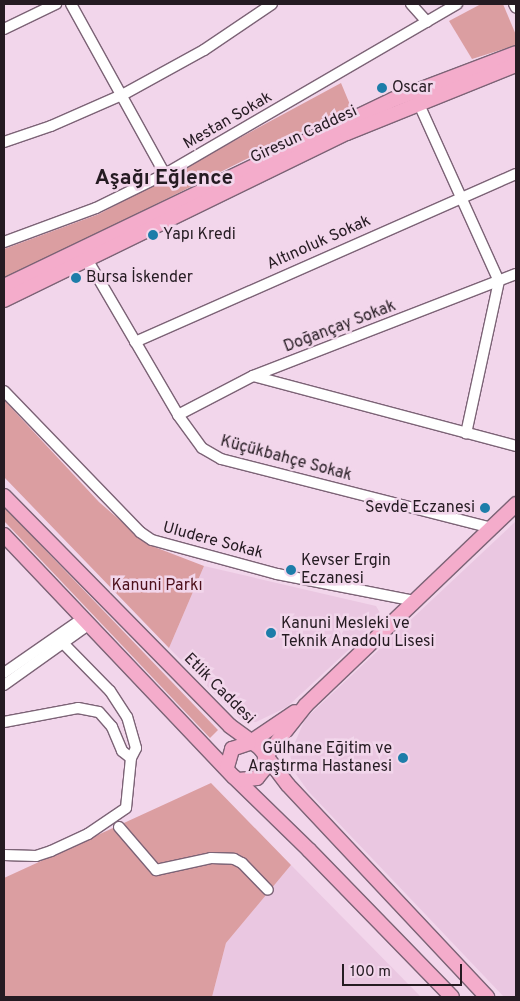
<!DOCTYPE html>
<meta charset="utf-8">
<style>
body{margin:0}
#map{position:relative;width:520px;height:1001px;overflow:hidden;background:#f2d6eb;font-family:Overpass,sans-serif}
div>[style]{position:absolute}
.built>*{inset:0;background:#eac7e1}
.green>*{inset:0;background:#db9ea1}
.roads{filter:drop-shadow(1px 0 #7c6376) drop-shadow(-1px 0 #7c6376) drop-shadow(0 1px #7c6376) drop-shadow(0 -1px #7c6376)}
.minor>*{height:10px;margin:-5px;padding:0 5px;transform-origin:5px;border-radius:5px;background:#fff}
.major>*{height:14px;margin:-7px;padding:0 7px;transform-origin:7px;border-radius:7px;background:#f4accb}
.dots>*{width:14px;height:14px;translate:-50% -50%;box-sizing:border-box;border:2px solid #f2d6eb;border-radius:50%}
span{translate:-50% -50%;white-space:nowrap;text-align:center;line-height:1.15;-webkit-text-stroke:5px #f2d6eb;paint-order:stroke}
.poi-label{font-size:16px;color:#251b22}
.left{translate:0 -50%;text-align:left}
.right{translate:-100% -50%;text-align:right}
.street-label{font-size:16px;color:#251b22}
.park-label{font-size:16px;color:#4d101b}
.district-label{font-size:21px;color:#251b22;font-weight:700}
.frame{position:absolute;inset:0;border:5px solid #251b22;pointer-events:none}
.scale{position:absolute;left:342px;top:964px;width:120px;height:22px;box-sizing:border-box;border:2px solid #251b22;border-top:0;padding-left:6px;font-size:15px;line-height:18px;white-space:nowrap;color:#251b22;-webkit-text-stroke:4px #f2d6eb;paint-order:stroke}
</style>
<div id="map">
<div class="built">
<i style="clip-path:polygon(516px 521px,516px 997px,504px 997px,308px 791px,293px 770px,290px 754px,305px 719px)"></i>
<i style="clip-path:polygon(204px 566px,376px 606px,383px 618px,287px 707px,256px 722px,243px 722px,169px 648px)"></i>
<i style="clip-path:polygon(291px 865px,421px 997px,212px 997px,226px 943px)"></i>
</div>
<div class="green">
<i style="clip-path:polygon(481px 4px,503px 4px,516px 35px,516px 45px,472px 59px,449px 21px)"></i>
<i style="clip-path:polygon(341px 83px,351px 107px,4px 280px,4px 249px,99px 214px)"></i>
<i style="clip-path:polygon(4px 400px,99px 502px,130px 529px,152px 546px,204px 566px,169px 648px,4px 477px)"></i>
<i style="clip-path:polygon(4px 507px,218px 730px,210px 738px,4px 521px)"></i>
<i style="clip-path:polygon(211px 783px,291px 865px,226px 943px,212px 997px,4px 997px,4px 878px)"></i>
</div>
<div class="roads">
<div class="minor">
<i style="left:71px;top:4px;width:194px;rotate:61.1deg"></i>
<i style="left:411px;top:4px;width:24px;rotate:48deg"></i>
<i style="left:514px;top:4px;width:4px;rotate:63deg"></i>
<i style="left:4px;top:29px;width:58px;rotate:-25.7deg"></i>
<i style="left:418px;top:102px;width:196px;rotate:65.7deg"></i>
<i style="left:499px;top:281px;width:156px;rotate:102.2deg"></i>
<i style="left:4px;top:142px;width:50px;rotate:-18.8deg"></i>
<i style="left:51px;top:126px;width:80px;rotate:-23.7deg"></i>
<i style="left:124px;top:94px;width:91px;rotate:-28.8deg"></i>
<i style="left:204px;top:50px;width:82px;rotate:-34.1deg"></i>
<i style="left:4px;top:242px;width:98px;rotate:-20.3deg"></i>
<i style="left:96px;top:208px;width:77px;rotate:-26.2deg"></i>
<i style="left:165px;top:174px;width:338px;rotate:-30.2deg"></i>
<i style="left:87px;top:259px;width:181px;rotate:59.7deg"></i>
<i style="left:178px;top:415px;width:41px;rotate:54deg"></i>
<i style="left:202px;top:448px;width:22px;rotate:30deg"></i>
<i style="left:221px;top:459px;width:280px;rotate:14.3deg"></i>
<i style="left:135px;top:342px;width:416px;rotate:-23.8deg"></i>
<i style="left:253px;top:376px;width:272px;rotate:14.9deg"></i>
<i style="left:4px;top:391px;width:196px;rotate:46deg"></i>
<i style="left:140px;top:532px;width:14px;rotate:34deg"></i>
<i style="left:152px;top:540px;width:130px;rotate:15.2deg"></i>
<i style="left:277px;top:574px;width:140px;rotate:11.1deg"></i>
<i style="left:178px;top:415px;width:85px;rotate:-27.5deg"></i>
<i style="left:253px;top:376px;width:282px;rotate:-21.2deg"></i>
<i style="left:4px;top:673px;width:95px;rotate:-34.7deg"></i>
<i style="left:4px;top:685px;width:103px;rotate:-35.5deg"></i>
<i style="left:4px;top:722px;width:75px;rotate:-10.7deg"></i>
<i style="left:78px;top:708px;width:21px;rotate:11deg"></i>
<i style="left:99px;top:712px;width:20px;rotate:49deg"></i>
<i style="left:112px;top:727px;width:26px;rotate:67deg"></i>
<i style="left:122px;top:751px;width:11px;rotate:38deg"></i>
<i style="left:131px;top:758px;width:11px;rotate:-63deg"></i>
<i style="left:136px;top:748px;width:32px;rotate:-106deg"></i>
<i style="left:127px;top:717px;width:31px;rotate:-123deg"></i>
<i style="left:110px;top:691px;width:69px;rotate:-134.4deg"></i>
<i style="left:119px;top:827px;width:57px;rotate:49.3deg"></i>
<i style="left:156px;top:870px;width:56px;rotate:-12.3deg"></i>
<i style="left:211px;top:858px;width:23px;rotate:2deg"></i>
<i style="left:234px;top:859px;width:9px;rotate:27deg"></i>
<i style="left:242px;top:863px;width:37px;rotate:46deg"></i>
<i style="left:4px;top:855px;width:32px;rotate:2deg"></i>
<i style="left:36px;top:856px;width:16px;rotate:-18deg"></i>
<i style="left:51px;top:851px;width:41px;rotate:-24.7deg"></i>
<i style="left:88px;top:834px;width:46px;rotate:-34.4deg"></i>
<i style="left:126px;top:808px;width:50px;rotate:-84.3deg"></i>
</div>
<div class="major">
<i style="left:4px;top:286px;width:433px;rotate:-25.6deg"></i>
<i style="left:395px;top:99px;width:129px;rotate:-20.8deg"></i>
<i style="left:4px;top:300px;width:381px;rotate:-26deg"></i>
<i style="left:347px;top:133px;width:182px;rotate:-21.9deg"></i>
<i style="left:4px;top:496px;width:322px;rotate:45.5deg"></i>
<i style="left:230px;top:726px;width:37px;rotate:36deg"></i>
<i style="left:260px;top:748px;width:46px;rotate:52.9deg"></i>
<i style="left:288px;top:785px;width:291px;rotate:46.8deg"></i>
<i style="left:4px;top:535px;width:334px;rotate:46.5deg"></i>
<i style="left:234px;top:777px;width:105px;rotate:44.2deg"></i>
<i style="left:309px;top:850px;width:205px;rotate:45.8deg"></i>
<i style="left:249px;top:743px;width:55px;rotate:-34deg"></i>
<i style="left:265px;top:757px;width:66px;rotate:-51.7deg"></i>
<i style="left:306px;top:705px;width:291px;rotate:-43.7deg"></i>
<i style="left:227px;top:767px;width:19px;rotate:-74deg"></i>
<i style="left:232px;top:749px;width:18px;rotate:-19deg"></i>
<i style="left:239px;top:780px;width:18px;rotate:-6deg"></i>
<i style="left:257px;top:778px;width:11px;rotate:-52deg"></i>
<i style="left:264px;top:769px;width:12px;rotate:-85deg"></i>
</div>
</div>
<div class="dots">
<i style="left:382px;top:88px;background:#1d7da9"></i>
<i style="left:153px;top:235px;background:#1d7da9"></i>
<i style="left:76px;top:278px;background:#1d7da9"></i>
<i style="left:485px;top:508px;background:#1d7da9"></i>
<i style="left:291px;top:570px;background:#1d7da9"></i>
<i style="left:271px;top:633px;background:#1d7da9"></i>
<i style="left:403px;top:758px;background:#1d7da9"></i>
</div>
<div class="poi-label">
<span class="left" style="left:392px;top:88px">Oscar</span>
<span class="left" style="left:163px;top:235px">Yapı Kredi</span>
<span class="left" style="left:86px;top:278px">Bursa İskender</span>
<span class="right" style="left:475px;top:508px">Sevde Eczanesi</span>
<span class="left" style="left:301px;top:570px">Kevser Ergin<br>Eczanesi</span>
<span class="left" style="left:281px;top:633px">Kanuni Mesleki ve<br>Teknik Anadolu Lisesi</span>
<span class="right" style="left:392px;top:758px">Gülhane Eğitim ve<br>Araştırma Hastanesi</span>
</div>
<div class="street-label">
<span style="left:228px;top:121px;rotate:-30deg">Mestan Sokak</span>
<span style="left:304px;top:135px;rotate:-25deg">Giresun Caddesi</span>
<span style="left:319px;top:243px;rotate:-24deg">Altınoluk Sokak</span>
<span style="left:340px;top:327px;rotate:-21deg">Doğançay Sokak</span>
<span style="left:286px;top:459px;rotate:15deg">Küçükbahçe Sokak</span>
<span style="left:213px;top:541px;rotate:15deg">Uludere Sokak</span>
<span style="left:219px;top:689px;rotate:45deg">Etlik Caddesi</span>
</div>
<div class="park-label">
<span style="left:157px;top:586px">Kanuni Parkı</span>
</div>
<div class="district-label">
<span style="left:164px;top:179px">Aşağı Eğlence</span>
</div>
<div class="frame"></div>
<div class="scale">100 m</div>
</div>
